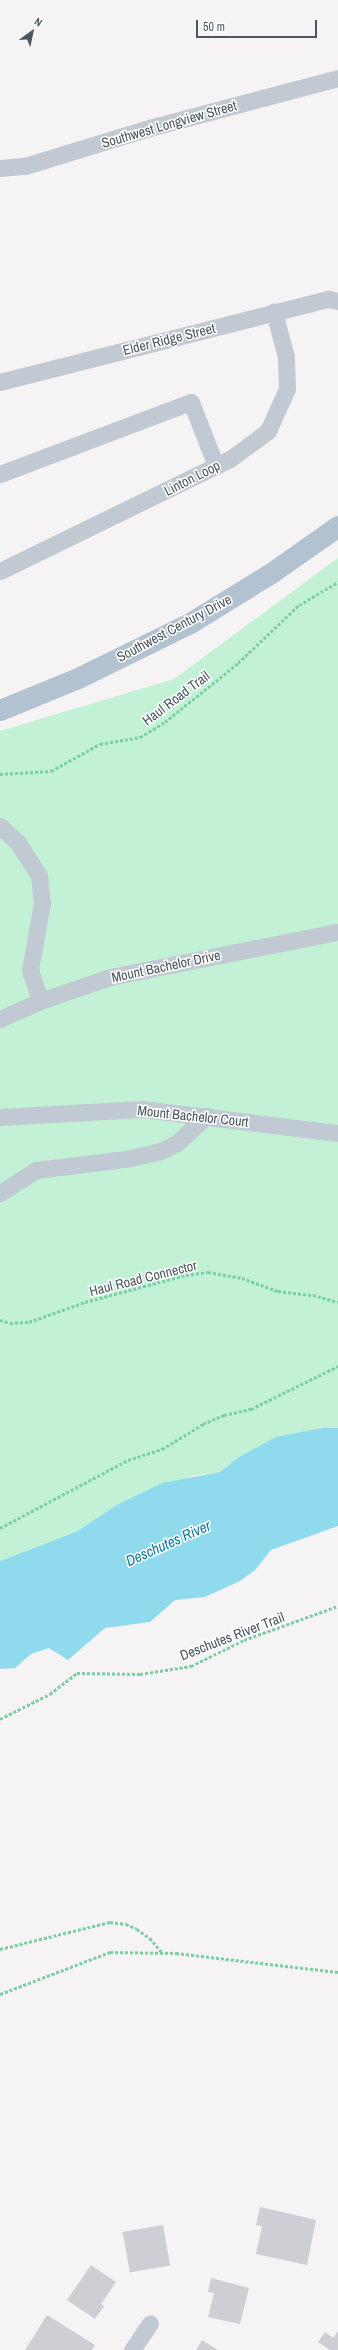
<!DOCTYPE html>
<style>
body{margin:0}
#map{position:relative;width:338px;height:2350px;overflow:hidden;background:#f5f3f3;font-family:"Archivo Narrow",sans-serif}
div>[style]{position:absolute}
.green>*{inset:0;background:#c3f1d5}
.water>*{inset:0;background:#90daee}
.building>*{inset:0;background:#cdcfd5;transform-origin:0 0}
.path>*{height:2.5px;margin-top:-1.25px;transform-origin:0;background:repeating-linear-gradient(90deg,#7ad0a6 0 3px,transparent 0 5px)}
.minor>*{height:17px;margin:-8.5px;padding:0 8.5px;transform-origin:8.5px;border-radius:8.5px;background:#c1cad2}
.major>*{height:21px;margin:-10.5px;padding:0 10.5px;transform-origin:10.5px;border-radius:10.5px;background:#b3c2d1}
span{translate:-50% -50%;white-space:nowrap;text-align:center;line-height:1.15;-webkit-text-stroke:3px #fff;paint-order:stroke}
.street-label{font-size:14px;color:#4a5661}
.water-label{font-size:15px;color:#0c7c9b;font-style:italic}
.north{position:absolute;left:12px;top:12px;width:40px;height:40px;-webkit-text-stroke:3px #fff;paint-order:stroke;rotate:33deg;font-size:11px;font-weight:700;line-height:16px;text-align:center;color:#4a5661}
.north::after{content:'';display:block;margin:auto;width:14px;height:18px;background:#4a5661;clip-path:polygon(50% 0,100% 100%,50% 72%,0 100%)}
.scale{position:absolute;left:196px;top:20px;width:121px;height:18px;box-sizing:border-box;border:2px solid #4a5661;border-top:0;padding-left:5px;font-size:12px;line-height:14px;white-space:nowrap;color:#4a5661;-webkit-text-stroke:3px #fff;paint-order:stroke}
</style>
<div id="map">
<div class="green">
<i style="clip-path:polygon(338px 558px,338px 1428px,322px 1428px,239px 1457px,220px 1472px,191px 1476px,115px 1506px,78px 1531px,0 1561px,0 731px,174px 679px)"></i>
</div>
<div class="water">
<i style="clip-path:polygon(322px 1428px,338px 1428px,338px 1526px,271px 1550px,255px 1570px,240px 1581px,205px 1597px,175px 1600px,150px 1622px,105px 1628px,68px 1660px,49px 1648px,31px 1654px,15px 1668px,0 1669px,0 1561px,78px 1531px,115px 1506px,162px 1483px,220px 1472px,239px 1457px,276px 1437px)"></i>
</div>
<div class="building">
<i style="clip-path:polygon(260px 2207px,316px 2220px,307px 2265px,256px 2254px,262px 2226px,256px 2225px)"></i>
<i style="left:163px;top:2225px;width:41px;height:41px;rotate:80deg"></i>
<i style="clip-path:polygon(91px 2265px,116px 2282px,101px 2304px,104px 2306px,95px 2319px,67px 2300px)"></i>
<i style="clip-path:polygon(211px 2278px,249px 2288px,240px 2324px,208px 2317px,214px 2293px,208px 2292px)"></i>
<i style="clip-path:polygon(47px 2315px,95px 2345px,92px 2350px,25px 2350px)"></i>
<i style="clip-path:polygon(338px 2331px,338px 2350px,330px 2350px,318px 2342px,325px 2332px,333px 2338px)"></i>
<i style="clip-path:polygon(202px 2340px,218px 2350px,196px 2350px)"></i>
</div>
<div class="path">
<i style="left:0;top:774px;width:51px;rotate:-3.4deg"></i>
<i style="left:51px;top:771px;width:56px;rotate:-28.9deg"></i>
<i style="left:100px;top:744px;width:41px;rotate:-9.9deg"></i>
<i style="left:140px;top:737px;width:29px;rotate:-31deg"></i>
<i style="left:165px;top:722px;width:94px;rotate:-38.9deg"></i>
<i style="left:238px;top:663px;width:84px;rotate:-43.6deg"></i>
<i style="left:299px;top:605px;width:45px;rotate:-30.5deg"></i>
<i style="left:0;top:1320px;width:10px;rotate:17deg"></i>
<i style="left:10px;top:1323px;width:19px;rotate:-3deg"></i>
<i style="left:29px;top:1322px;width:59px;rotate:-19.7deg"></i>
<i style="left:85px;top:1302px;width:105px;rotate:-15deg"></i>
<i style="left:186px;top:1275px;width:22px;rotate:-8deg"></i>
<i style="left:208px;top:1272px;width:35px;rotate:10deg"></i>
<i style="left:242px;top:1278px;width:38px;rotate:20deg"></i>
<i style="left:278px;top:1291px;width:35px;rotate:7deg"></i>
<i style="left:313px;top:1295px;width:26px;rotate:16deg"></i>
<i style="left:0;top:1528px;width:145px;rotate:-28deg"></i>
<i style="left:128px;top:1460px;width:36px;rotate:-18deg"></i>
<i style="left:162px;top:1449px;width:48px;rotate:-31.4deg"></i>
<i style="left:203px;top:1424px;width:23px;rotate:-23deg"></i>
<i style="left:224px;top:1415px;width:28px;rotate:-13deg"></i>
<i style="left:251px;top:1409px;width:97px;rotate:-26.3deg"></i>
<i style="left:0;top:1719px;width:56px;rotate:-26.6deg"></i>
<i style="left:50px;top:1694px;width:34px;rotate:-38deg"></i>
<i style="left:77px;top:1673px;width:63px;rotate:0.9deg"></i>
<i style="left:140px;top:1674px;width:52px;rotate:-8.9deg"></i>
<i style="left:191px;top:1666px;width:59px;rotate:-26.1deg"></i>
<i style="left:244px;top:1640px;width:100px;rotate:-19.9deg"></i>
<i style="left:0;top:1949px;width:113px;rotate:-13.8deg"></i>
<i style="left:110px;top:1922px;width:16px;rotate:7deg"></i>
<i style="left:126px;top:1924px;width:12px;rotate:24deg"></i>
<i style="left:137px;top:1929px;width:16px;rotate:35deg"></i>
<i style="left:150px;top:1938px;width:19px;rotate:51deg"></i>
<i style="left:0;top:1994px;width:118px;rotate:-20.9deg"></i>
<i style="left:110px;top:1952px;width:66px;rotate:0.9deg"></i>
<i style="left:176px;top:1953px;width:163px;rotate:6.7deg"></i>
</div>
<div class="minor">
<i style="left:0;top:168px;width:25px;rotate:-5deg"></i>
<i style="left:25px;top:166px;width:130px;rotate:-17deg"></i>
<i style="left:149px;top:128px;width:196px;rotate:-14.8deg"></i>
<i style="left:0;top:382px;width:339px;rotate:-14.2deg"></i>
<i style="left:329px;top:299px;width:9px;rotate:13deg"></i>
<i style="left:0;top:474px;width:204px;rotate:-20.7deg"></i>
<i style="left:191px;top:402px;width:69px;rotate:68.7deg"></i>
<i style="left:0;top:571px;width:256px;rotate:-26deg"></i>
<i style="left:230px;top:459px;width:47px;rotate:-36.4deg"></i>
<i style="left:268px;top:431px;width:46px;rotate:-65.7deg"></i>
<i style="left:287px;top:389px;width:32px;rotate:-92deg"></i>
<i style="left:286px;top:357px;width:47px;rotate:-104.9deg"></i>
<i style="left:0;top:826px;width:25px;rotate:43deg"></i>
<i style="left:18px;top:843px;width:38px;rotate:57deg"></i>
<i style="left:39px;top:875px;width:28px;rotate:84deg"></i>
<i style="left:42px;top:903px;width:68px;rotate:100.2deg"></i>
<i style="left:30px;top:970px;width:33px;rotate:72deg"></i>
<i style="left:0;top:1019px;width:44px;rotate:-24.2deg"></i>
<i style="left:40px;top:1001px;width:74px;rotate:-18.9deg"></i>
<i style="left:110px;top:977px;width:232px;rotate:-11.2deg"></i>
<i style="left:0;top:1117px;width:142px;rotate:-3.2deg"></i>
<i style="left:142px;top:1109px;width:197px;rotate:7deg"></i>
<i style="left:0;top:1193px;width:43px;rotate:-32.6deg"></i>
<i style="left:36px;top:1170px;width:91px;rotate:-7deg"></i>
<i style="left:126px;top:1159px;width:36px;rotate:-13deg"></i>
<i style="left:161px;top:1151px;width:18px;rotate:-27deg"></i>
<i style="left:177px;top:1143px;width:40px;rotate:-43deg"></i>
<i style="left:132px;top:2350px;width:32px;rotate:-56deg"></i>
</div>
<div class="major">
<i style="left:0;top:710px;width:84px;rotate:-22.3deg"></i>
<i style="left:78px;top:678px;width:125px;rotate:-26.2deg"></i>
<i style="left:190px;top:623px;width:95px;rotate:-31.7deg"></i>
<i style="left:271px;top:573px;width:82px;rotate:-35deg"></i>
</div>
<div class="street-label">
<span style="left:169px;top:124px;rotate:-16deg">Southwest Longview Street</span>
<span style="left:169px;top:339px;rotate:-14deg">Elder Ridge Street</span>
<span style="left:192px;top:478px;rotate:-27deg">Linton Loop</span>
<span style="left:174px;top:628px;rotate:-28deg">Southwest Century Drive</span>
<span style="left:176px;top:698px;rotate:-37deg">Haul Road Trail</span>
<span style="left:166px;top:966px;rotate:-12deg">Mount Bachelor Drive</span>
<span style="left:193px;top:1116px;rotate:6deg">Mount Bachelor Court</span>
<span style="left:143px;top:1278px;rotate:-14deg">Haul Road Connector</span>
<span style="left:232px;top:1636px;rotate:-21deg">Deschutes River Trail</span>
</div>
<div class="water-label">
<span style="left:168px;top:1543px;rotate:-24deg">Deschutes River</span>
</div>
<div class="north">N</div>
<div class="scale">50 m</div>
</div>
